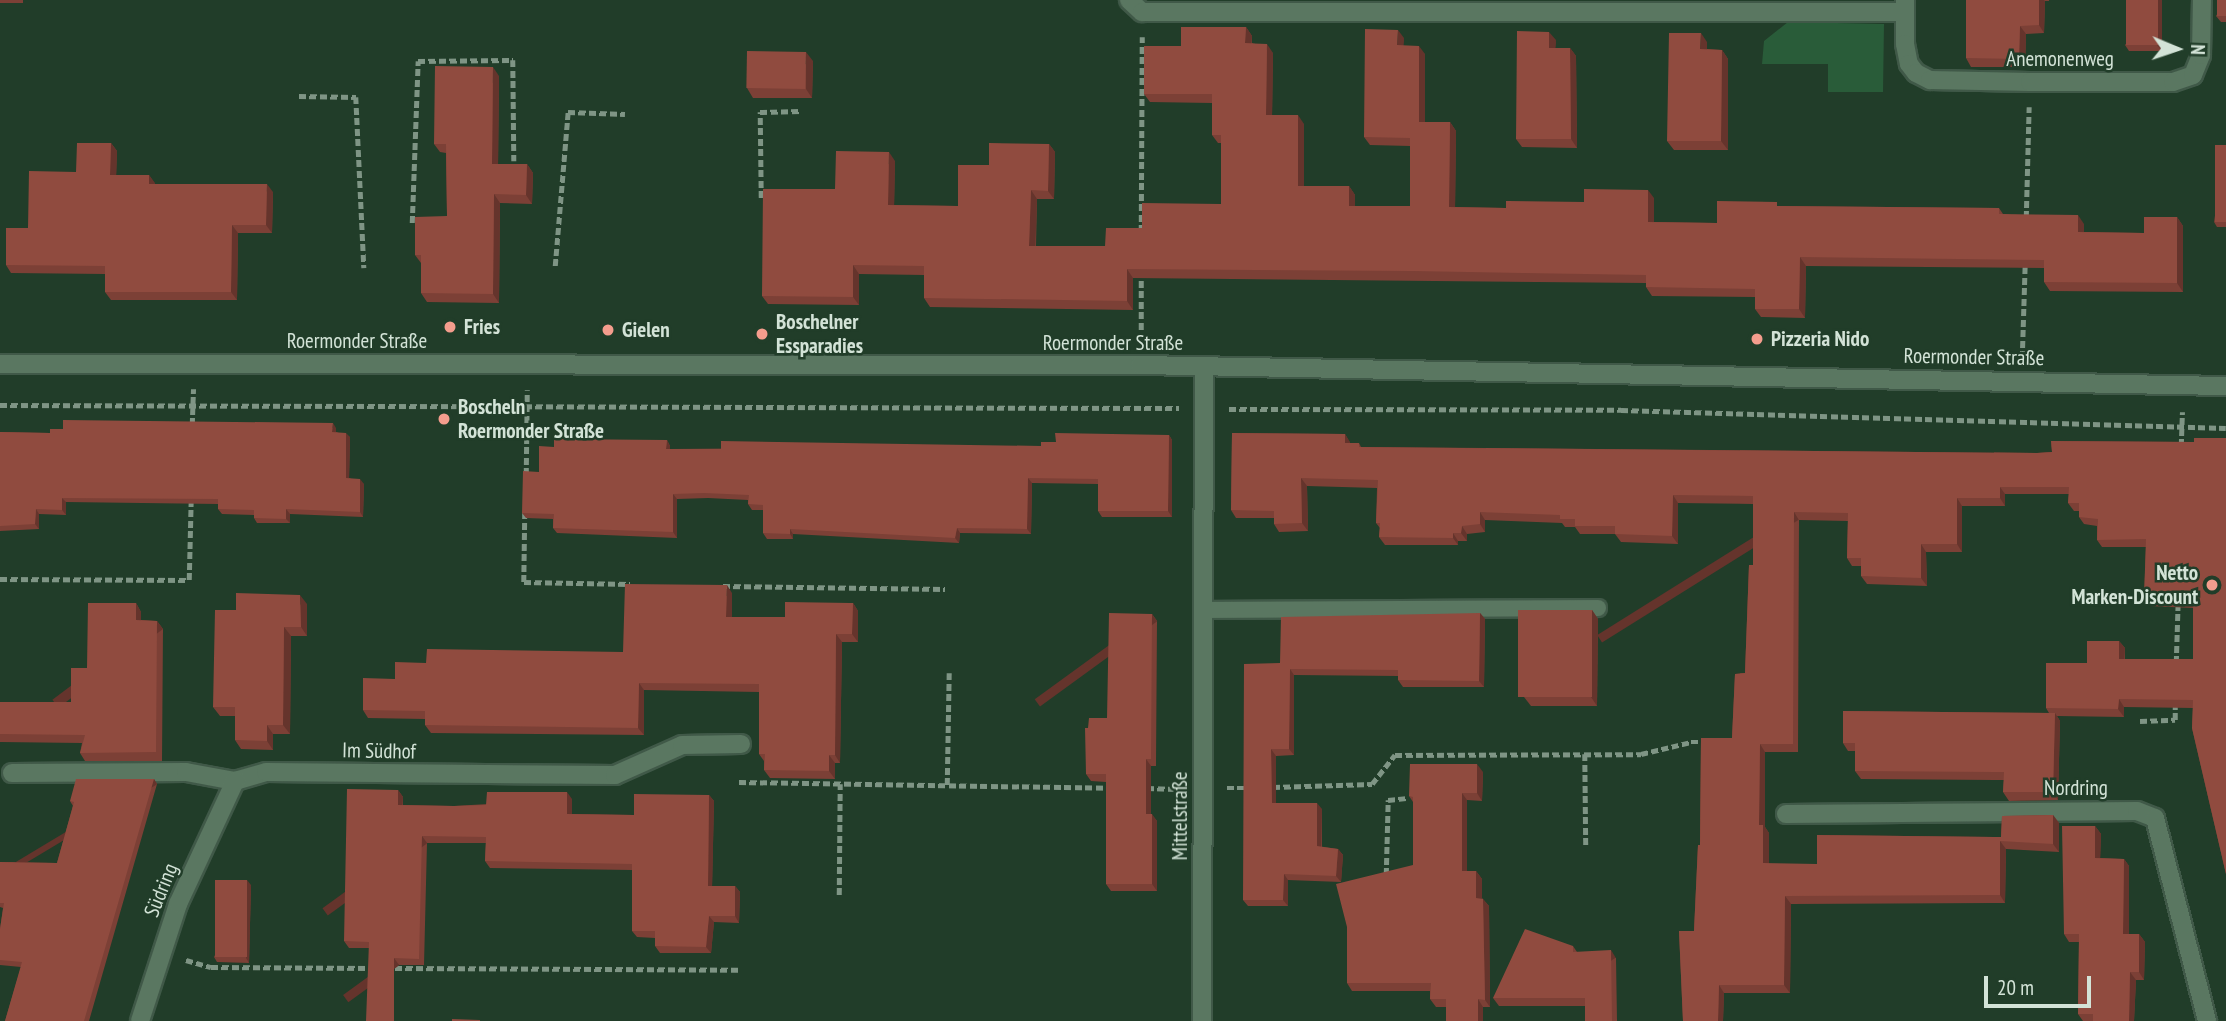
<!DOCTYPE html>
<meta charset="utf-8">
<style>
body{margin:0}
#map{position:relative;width:2226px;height:1021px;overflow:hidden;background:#213d29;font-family:"PT Sans Narrow",sans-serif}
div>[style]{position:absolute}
.green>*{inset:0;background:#295c39}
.path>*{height:4.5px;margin-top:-2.25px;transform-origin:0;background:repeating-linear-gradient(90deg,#7f9585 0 7px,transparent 0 10.5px)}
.roads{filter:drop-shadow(2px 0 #405948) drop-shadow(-2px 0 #405948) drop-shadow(0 2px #405948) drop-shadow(0 -2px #405948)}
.service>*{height:16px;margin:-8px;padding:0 8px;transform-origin:8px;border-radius:8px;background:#5a7761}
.minor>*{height:18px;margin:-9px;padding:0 9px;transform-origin:9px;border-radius:9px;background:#5a7761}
.secondary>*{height:18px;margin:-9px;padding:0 9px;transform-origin:9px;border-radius:9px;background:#5a7761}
.wall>*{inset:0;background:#7c4036;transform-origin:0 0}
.shaded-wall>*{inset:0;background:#65342c;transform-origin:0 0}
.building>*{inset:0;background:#904b3f;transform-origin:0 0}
.dots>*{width:19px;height:19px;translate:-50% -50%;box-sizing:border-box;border:4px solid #213d29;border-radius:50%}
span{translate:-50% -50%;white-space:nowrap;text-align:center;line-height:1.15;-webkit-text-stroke:5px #213d29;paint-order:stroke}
.street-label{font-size:21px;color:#d3e3d7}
.poi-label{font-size:21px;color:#d3e3d7;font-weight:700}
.left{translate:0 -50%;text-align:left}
.right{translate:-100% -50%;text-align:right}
.north{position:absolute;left:2142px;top:14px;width:70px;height:70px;-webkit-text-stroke:5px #213d29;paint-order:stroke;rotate:92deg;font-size:19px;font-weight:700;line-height:28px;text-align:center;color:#d3e3d7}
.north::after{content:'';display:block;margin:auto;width:24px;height:32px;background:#d3e3d7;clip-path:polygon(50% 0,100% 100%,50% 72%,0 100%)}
.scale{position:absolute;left:1984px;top:976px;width:107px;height:32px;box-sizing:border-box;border:4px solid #d3e3d7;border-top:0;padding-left:9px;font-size:21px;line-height:24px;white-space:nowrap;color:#d3e3d7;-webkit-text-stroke:5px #213d29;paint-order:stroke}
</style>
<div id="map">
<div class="green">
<i style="clip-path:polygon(1788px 22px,1884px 24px,1883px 92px,1828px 92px,1828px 64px,1762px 64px,1764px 41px)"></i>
</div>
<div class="path">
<i style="left:299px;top:96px;width:57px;rotate:1deg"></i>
<i style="left:356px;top:97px;width:171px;rotate:87.3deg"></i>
<i style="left:761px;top:198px;width:86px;rotate:-90.7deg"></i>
<i style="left:760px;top:112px;width:41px;rotate:-1.4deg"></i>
<i style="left:2026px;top:218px;width:111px;rotate:-88.5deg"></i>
<i style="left:412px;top:223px;width:162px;rotate:-87.9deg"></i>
<i style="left:418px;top:61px;width:95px;rotate:-0.6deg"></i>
<i style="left:513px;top:60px;width:101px;rotate:89.4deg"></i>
<i style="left:1141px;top:232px;width:195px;rotate:-89.7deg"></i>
<i style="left:555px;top:266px;width:155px;rotate:-85.2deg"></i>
<i style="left:568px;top:112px;width:57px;rotate:2deg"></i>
<i style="left:1141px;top:340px;width:68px;rotate:-90deg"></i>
<i style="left:2022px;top:358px;width:93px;rotate:-88.2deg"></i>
<i style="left:0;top:405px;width:1179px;rotate:0.15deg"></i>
<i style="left:1229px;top:409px;width:392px;rotate:0.1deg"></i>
<i style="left:1621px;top:410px;width:605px;rotate:1.7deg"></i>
<i style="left:192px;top:425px;width:36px;rotate:-88deg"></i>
<i style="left:2181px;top:446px;width:34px;rotate:-88deg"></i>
<i style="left:526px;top:475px;width:85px;rotate:-89.3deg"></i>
<i style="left:525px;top:512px;width:70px;rotate:90.8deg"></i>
<i style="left:524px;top:582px;width:106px;rotate:1.1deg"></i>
<i style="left:0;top:579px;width:189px;rotate:0.3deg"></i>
<i style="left:189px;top:580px;width:80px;rotate:-88.6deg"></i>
<i style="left:723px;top:586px;width:222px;rotate:0.8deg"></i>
<i style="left:2176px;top:663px;width:62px;rotate:-88.2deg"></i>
<i style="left:2140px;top:721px;width:35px;rotate:-2deg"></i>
<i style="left:2175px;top:720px;width:17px;rotate:-90deg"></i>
<i style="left:1585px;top:754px;width:94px;rotate:89.4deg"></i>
<i style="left:739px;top:782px;width:371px;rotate:0.9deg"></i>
<i style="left:947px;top:785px;width:112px;rotate:-89deg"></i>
<i style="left:1273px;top:787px;width:99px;rotate:-1.7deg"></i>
<i style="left:1372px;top:784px;width:37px;rotate:-52deg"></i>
<i style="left:1395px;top:755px;width:246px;rotate:-0.2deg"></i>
<i style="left:1641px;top:754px;width:51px;rotate:-13.5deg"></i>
<i style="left:1691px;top:742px;width:15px"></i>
<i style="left:1147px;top:788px;width:29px;rotate:2deg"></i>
<i style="left:1227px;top:788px;width:23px"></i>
<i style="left:1386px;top:875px;width:75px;rotate:-88.5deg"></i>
<i style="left:1388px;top:800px;width:18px;rotate:-6deg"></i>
<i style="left:839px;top:895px;width:111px;rotate:-89.5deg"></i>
<i style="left:186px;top:960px;width:26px;rotate:16deg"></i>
<i style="left:211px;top:967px;width:161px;rotate:0.4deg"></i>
<i style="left:395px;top:968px;width:343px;rotate:0.3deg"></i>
</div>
<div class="roads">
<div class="service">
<i style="left:1204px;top:610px;width:394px;rotate:-0.3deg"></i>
</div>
<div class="minor">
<i style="left:1129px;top:0;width:18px;rotate:43deg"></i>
<i style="left:1142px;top:12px;width:763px"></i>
<i style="left:1905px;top:0;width:44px;rotate:90deg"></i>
<i style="left:1905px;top:44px;width:20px;rotate:79deg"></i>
<i style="left:1909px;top:64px;width:11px;rotate:52deg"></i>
<i style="left:1916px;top:73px;width:16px;rotate:27deg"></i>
<i style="left:1930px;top:80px;width:100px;rotate:1.1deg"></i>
<i style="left:2030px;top:82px;width:143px"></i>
<i style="left:2173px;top:82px;width:21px;rotate:-19deg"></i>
<i style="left:2193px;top:75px;width:22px;rotate:-68deg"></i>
<i style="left:2201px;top:55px;width:55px;rotate:-89deg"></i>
<i style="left:12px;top:773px;width:174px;rotate:-0.3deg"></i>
<i style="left:186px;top:772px;width:50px;rotate:10.4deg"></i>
<i style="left:235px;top:781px;width:32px;rotate:-16deg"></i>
<i style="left:266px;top:772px;width:349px;rotate:0.5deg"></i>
<i style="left:615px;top:775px;width:73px;rotate:-24.1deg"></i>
<i style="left:682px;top:745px;width:59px;rotate:-1deg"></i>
<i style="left:1786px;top:814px;width:351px;rotate:-0.5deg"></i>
<i style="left:2137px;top:811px;width:19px;rotate:21deg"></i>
<i style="left:2155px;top:818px;width:210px;rotate:75.6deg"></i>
<i style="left:140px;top:1021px;width:123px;rotate:-72deg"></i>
<i style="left:178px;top:904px;width:136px;rotate:-65.1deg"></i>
<i style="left:1202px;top:1021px;width:655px;rotate:-89.83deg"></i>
</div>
<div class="secondary">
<i style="left:0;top:364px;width:1140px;rotate:0.05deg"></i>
<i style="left:1140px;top:365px;width:1086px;rotate:1.11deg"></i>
</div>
</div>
<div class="wall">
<i style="left:0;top:0;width:23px;height:3px"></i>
<i style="clip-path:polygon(1966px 0,2049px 0,2049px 1px,2045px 1px,2044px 33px,2026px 34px,2025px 67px,1971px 67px,1966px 58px)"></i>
<i style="clip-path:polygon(2162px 0,2162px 51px,2129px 51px,2125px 45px)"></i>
<i style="clip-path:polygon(2226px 0,2226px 22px,2221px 22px,2216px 16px)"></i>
<i style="clip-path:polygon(1246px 27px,1252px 36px,1252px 43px,1273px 53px,1272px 115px,1304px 124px,1304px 186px,1349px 186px,1355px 195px,1355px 206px,1410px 206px,1410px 146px,1370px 145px,1364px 137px,1404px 38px,1403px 46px,1425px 54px,1425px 122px,1450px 122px,1456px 131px,1455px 207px,1506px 208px,1654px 198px,1654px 222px,1717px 223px,1780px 206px,1999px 208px,2003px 214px,2084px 224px,2084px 232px,2144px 233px,2177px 217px,2183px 226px,2183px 292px,2050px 291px,2044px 282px,2044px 268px,1806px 266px,1805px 318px,1761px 317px,1755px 309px,1755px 297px,1652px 296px,1646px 287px,1646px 283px,1133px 278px,1133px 310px,930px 307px,924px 298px,924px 275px,859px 274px,859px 305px,768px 304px,762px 296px,835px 189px,895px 161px,894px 205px,958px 206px,989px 165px,1049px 144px,1055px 152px,1054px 199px,1037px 199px,1036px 246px,1105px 246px,1142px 228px,1221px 204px,1221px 143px,1218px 143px,1212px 135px,1212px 103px,1150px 102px,1144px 94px,1181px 46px)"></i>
<i style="clip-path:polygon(1556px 40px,1555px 48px,1570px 48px,1576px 56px,1577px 148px,1522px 147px,1516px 139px)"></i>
<i style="clip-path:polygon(1707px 42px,1707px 49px,1722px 50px,1728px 59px,1728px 150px,1674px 150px,1667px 141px)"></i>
<i style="clip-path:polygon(813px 61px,812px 98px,753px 98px,747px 88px)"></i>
<i style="clip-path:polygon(499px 76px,498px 164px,527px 164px,533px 173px,532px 204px,500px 203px,499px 303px,427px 302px,421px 293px,421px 263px,415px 255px,447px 216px,446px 153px,440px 152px,434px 144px)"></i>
<i style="clip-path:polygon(111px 143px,117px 151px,116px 175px,149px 175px,155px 184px,273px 192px,272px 233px,238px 233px,237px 300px,111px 300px,105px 292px,105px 274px,11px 273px,6px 265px,76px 172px)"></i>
<i style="clip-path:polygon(2226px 145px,2226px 227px,2217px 227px,2214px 222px)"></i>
<i style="clip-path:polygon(336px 428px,336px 432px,350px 437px,349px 478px,364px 484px,363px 517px,290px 514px,290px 523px,257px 523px,254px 518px,254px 515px,222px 514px,218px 509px,218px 504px,66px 502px,66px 515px,39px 514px,39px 529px,0 531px,0 432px,50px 433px)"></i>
<i style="clip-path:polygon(1232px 433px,1345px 434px,1350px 443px,1359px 443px,1361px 447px,2037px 453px,2052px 452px,2051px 441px,2194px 442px,2194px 438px,2226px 438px,2226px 874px,2192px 728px,2193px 708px,2124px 707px,2124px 717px,2057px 716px,2060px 721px,2058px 800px,2009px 801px,2003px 792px,2004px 780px,1861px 779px,1855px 771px,1855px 751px,1848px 751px,1843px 743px,1843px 711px,2049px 713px,2046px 708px,2046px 663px,2087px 663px,2087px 641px,2119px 641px,2125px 648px,2125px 659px,2193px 659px,2193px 608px,2149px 606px,2144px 598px,2146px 547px,2102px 547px,2097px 540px,2097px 526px,2084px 524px,2079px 517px,2079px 511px,2074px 511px,2068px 503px,2069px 494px,2005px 494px,2005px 506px,1962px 506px,1962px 552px,1926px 552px,1927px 586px,1867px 584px,1861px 576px,1861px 566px,1852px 566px,1847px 558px,1848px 521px,1799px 520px,1798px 752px,1765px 752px,1765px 827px,1769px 833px,1769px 864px,1817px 864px,1817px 835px,2001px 837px,2002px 816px,2053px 815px,2059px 823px,2059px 852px,2006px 849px,2005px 903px,1791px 904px,1790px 993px,1724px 993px,1723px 1021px,1683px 1021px,1679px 931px,1694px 931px,1698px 845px,1700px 845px,1701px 738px,1732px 738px,1735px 674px,1745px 673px,1749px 565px,1753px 565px,1753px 504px,1678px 503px,1678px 544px,1621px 542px,1615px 534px,1580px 534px,1575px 527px,1565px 527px,1562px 523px,1485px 520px,1485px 532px,1467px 534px,1467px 541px,1458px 541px,1458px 545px,1385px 545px,1379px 537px,1380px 528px,1376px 523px,1377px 488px,1307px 486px,1308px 531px,1279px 532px,1274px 524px,1274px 518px,1236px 518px,1231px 510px)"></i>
<i style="clip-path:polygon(1169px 435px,1172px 440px,1172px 517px,1102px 517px,1098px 511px,1098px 484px,1032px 483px,1031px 534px,960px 533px,959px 543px,793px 534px,793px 539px,767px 539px,763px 533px,763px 510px,752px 510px,748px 504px,748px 500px,708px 498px,677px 499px,677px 538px,557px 533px,553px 528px,553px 519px,526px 518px,522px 513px,539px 472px,554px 447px,667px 440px,670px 446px,670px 449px,1041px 446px,1056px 442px)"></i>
<i style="clip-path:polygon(732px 593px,732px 617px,785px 617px,853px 603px,858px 611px,858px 642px,842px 642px,840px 763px,835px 763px,835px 779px,770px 778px,764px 770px,764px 761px,759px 754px,759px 692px,644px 690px,644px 735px,431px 733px,425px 725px,425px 719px,368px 718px,363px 710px,395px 679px,426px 663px,623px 652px)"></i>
<i style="clip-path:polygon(136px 603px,141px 612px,141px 620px,157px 621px,163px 629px,162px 761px,85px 761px,80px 753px,82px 743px,0 742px,0 702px,71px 702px,87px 668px)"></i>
<i style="clip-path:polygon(307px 604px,307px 636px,291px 636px,290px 734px,273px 734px,273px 750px,241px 749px,235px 740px,235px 716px,220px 716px,213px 707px,236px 610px)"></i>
<i style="clip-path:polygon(1592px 610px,1598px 619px,1597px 706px,1531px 706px,1524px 697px)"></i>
<i style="clip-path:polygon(1480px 613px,1485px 619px,1484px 687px,1403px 687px,1398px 680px,1398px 676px,1294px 675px,1294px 755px,1276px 756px,1276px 803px,1322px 809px,1322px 847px,1338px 849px,1343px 855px,1341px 882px,1288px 880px,1288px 906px,1248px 906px,1243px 900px,1280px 663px)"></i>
<i style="clip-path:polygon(1152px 614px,1157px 621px,1156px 766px,1151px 766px,1151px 814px,1157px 821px,1157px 891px,1111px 891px,1106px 884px,1106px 782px,1091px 781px,1086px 774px,1088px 728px,1107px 718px)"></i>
<i style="clip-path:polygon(1483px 772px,1482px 801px,1467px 800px,1467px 871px,1476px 871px,1482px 879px,1482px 898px,1489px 906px,1490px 1007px,1483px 1007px,1483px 1021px,1446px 1021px,1446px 1007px,1436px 1007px,1430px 999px,1430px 991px,1352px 991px,1347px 983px,1413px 865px,1413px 802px,1409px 796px)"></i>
<i style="clip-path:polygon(154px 779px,157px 784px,89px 1021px,5px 1021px,21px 967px,0 965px,0 929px,3px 908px,0 907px,0 862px,57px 863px,73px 806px,70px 801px)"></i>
<i style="clip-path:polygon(398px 790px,403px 797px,403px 805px,454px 806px,572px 799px,572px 814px,634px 815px,709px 795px,714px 801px,712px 886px,735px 886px,740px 892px,739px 923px,714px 922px,711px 953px,660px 953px,655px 946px,655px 938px,637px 937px,632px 931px,632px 870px,490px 868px,485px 861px,486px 843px,427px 843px,424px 965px,399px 965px,369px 948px,349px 948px,344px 941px)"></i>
<i style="clip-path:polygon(2095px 826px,2101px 834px,2100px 858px,2124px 859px,2129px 866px,2129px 934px,2139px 934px,2145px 942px,2144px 980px,2136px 980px,2134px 1021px,2083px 1021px,2078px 1014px,2079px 942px,2069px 942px,2064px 934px)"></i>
<i style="clip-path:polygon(251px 885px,249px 963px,217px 962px,214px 957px)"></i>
<i style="clip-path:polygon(1573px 946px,1577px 952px,1616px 958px,1617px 1021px,1585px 1021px,1585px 1006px,1499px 1006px,1493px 998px)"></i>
</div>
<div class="shaded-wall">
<i style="clip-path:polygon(2039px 0,2044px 0,2045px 1px,2044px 33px,2039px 25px)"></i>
<i style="clip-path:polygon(2158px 0,2162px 0,2162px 51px,2157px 45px)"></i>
<i style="clip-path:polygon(2020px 26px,2026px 34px,2025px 67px,2019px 59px)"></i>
<i style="clip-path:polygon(1246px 27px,1252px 36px,1251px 52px,1245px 43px)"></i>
<i style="clip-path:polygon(1398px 30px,1404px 38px,1403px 54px,1397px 45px)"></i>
<i style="clip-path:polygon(1549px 32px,1556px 40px,1555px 56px,1549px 48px)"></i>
<i style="clip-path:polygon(1701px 33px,1707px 42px,1707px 58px,1700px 49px)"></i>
<i style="clip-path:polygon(1267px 44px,1273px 53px,1272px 123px,1266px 115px)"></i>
<i style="clip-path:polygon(1419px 46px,1425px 54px,1425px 130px,1419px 122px)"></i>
<i style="clip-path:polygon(1570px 48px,1576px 56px,1577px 148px,1571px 139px)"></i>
<i style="clip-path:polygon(1722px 50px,1728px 59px,1728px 150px,1721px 141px)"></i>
<i style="clip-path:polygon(806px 52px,813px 61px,812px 98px,806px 89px)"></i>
<i style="clip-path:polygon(493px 67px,499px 76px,498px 172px,492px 164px)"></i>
<i style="clip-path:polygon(1298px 115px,1304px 124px,1304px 194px,1298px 186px)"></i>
<i style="clip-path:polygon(1450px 122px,1456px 131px,1455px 215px,1449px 207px)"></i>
<i style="clip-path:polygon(111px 143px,117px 151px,116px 183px,110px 175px)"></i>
<i style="clip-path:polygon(1049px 144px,1055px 152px,1054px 199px,1048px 191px)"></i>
<i style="clip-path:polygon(889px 152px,895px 161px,894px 214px,888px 205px)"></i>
<i style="clip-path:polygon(527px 164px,533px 173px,532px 204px,526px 195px)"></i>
<i style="clip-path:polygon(149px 175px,155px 183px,155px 192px,149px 184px)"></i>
<i style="clip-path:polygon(267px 184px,273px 192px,272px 233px,266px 225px)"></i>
<i style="clip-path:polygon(1349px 186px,1355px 195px,1355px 214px,1349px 206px)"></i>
<i style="clip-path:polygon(1031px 190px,1037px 199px,1035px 255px,1029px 246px)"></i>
<i style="clip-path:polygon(1648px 190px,1654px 198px,1654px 230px,1648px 222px)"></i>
<i style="clip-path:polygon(494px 194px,500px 203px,499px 303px,493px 294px)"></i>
<i style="clip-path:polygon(2078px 215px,2084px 224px,2084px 240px,2078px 232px)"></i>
<i style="clip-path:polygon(2177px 217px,2183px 226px,2183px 292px,2177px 283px)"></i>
<i style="clip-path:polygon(232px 225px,238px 233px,237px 300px,231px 292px)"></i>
<i style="clip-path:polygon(1800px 257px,1806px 266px,1805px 318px,1799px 309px)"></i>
<i style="clip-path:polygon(853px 265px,859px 274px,859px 305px,853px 297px)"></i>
<i style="clip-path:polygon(1127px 269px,1133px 278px,1133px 310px,1127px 301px)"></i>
<i style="clip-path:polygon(333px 423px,336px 428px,336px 437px,332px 432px)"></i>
<i style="clip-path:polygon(346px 433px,350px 437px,349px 483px,346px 478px)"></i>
<i style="clip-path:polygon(1345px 434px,1350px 442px,1350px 451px,1345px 443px)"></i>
<i style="clip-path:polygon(1169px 435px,1172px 440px,1172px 517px,1168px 511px)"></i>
<i style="clip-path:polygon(667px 440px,670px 446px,670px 454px,666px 449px)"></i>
<i style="clip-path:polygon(1028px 478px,1032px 483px,1031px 534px,1027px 529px)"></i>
<i style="clip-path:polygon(1301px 478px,1307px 486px,1308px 531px,1302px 523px)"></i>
<i style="clip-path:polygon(360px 479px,364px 484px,363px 517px,360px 512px)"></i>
<i style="clip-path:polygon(2000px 487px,2005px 494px,2005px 506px,2000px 498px)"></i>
<i style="clip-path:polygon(673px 494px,677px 499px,677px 538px,673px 532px)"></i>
<i style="clip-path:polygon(1673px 495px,1678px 503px,1678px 544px,1672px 536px)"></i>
<i style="clip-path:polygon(62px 498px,66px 502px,66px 515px,62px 510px)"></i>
<i style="clip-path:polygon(1957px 498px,1962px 506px,1962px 552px,1957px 544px)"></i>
<i style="clip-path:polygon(36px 509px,39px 514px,39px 529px,35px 524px)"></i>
<i style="clip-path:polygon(286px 509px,290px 514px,290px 523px,286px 519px)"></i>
<i style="clip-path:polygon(1480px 512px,1485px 520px,1485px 532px,1480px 524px)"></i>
<i style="left:1794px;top:512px;width:9px;height:232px;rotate:58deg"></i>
<i style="clip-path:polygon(1462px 526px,1467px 534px,1467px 541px,1461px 533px)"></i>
<i style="clip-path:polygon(957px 528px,960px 533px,959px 543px,955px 538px)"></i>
<i style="clip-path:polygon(790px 529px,793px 534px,793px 539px,790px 534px)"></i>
<i style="clip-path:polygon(1453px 533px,1458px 541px,1458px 545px,1453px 538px)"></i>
<i style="clip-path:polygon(1921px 544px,1926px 552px,1927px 586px,1921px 578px)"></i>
<i style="clip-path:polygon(727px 585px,732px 593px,732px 625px,726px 617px)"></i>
<i style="clip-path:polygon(300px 595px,307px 604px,307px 636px,301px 627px)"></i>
<i style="clip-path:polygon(136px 603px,141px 612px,141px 629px,136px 620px)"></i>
<i style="clip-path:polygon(853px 603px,858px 611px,858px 642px,852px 634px)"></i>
<i style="clip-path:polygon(1592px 610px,1598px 619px,1597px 706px,1591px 697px)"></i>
<i style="clip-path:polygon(1480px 613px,1485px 619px,1484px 687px,1479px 681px)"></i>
<i style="left:1152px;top:614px;width:9px;height:145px;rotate:54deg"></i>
<i style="left:157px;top:621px;width:10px;height:131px;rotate:53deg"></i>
<i style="clip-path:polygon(284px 627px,291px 636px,290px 734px,283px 725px)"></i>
<i style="clip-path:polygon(836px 634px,842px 642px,840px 763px,835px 755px)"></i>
<i style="clip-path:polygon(2119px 641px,2125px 648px,2124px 667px,2119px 659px)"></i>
<i style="clip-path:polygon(1290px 669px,1294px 675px,1294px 755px,1289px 749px)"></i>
<i style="clip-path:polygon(639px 683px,644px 690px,644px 735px,638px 728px)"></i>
<i style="clip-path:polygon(2119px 699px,2124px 707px,2124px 717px,2118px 709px)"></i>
<i style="clip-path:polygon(2055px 713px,2060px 721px,2058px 800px,2053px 792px)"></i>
<i style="clip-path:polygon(267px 725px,273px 734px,273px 750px,267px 741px)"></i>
<i style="clip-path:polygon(1760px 744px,1765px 752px,1765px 827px,1769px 833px,1769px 871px,1763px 863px,1759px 825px)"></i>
<i style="clip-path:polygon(1271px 749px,1276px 756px,1276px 809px,1272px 803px)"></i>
<i style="clip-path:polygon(829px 755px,835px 763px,835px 779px,829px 771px)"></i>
<i style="clip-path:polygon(1146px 759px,1151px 766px,1151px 821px,1146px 814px)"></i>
<i style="clip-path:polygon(1477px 764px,1483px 772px,1482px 801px,1477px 793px)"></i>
<i style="left:154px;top:779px;width:6px;height:252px;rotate:59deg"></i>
<i style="clip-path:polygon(398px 790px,403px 797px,402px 812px,398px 805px)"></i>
<i style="clip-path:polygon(567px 792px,572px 799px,572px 821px,567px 814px)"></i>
<i style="clip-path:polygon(1462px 793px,1467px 800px,1467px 879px,1462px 871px)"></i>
<i style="clip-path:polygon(709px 795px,714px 801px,712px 892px,708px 886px)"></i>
<i style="clip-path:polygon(1317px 803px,1322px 809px,1321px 852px,1317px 846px)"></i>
<i style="clip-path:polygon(1152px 814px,1157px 821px,1157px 891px,1152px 884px)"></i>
<i style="clip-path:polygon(2053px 815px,2059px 823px,2059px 852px,2053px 844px)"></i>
<i style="clip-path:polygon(2095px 826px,2101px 834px,2100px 866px,2095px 858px)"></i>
<i style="left:422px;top:836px;width:9px;height:123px;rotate:54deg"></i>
<i style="clip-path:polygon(2000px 841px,2006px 849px,2005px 903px,2000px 895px)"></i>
<i style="clip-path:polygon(1338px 849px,1343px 855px,1341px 882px,1336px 876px)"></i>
<i style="clip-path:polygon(2124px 859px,2129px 866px,2129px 942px,2123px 934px)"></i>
<i style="clip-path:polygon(1476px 871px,1482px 879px,1482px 906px,1476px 898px)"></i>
<i style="clip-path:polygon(1284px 874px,1288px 880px,1288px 906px,1283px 900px)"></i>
<i style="clip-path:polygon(247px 880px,251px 885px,249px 963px,246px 958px)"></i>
<i style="clip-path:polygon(735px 886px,740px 892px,739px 923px,735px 916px)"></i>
<i style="clip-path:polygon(1785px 896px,1791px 904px,1790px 993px,1784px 985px)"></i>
<i style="clip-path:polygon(1483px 899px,1489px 906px,1490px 1007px,1485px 1000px)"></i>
<i style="clip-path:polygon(709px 916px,714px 922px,711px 953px,706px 947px)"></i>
<i style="clip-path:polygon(2139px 934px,2145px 942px,2144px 980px,2139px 972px)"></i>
<i style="left:1611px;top:950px;width:9px;height:71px;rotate:58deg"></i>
<i style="left:394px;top:958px;width:9px;height:63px;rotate:54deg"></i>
<i style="clip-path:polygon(2130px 972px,2136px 980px,2134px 1021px,2129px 1021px)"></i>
<i style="clip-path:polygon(1719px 985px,1724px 993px,1723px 1021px,1718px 1021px)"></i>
<i style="clip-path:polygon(1478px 999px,1483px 1007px,1483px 1021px,1478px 1021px)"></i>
</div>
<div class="building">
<i style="clip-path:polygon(1966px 0,2039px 0,2039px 25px,2020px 26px,2019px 59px,1966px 58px)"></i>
<i style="left:2126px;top:0;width:32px;height:45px"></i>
<i style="left:2217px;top:0;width:9px;height:16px"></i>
<i style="clip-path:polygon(1181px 27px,1246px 27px,1245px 43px,1267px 44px,1266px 115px,1298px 115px,1298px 186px,1349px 186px,1349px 206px,1410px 206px,1410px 138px,1364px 137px,1365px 29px,1398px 30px,1397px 45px,1419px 46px,1419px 122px,1450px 122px,1449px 207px,1506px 208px,1506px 201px,1584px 202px,1584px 189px,1648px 190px,1648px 222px,1717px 223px,1717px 201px,1777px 202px,1777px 206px,1999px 208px,1999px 214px,2078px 215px,2078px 232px,2144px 233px,2144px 217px,2177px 217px,2177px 283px,2044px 282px,2044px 260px,1800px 257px,1799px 309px,1755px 309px,1755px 289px,1646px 287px,1646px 275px,1412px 271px,1127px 269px,1127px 301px,924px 298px,924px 266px,853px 265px,853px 297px,762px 296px,763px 189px,835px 189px,836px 151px,889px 152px,888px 205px,958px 206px,958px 165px,989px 165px,989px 143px,1049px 144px,1048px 191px,1031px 190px,1029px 246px,1105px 246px,1106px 228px,1142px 228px,1142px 203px,1221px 204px,1221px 135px,1212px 135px,1212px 94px,1144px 94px,1144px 46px,1181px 46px)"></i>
<i style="clip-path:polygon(1517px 31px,1549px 32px,1549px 48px,1570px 48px,1571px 139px,1516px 139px)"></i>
<i style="clip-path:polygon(1669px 33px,1701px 33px,1700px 49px,1722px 50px,1721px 141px,1667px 141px)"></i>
<i style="left:747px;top:51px;width:59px;height:37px;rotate:1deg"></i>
<i style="clip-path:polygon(435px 66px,493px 67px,492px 164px,527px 164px,526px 195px,494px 194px,493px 294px,421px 293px,421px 255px,415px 255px,415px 217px,447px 216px,446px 144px,434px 144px)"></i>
<i style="clip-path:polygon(77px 143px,111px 143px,110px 175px,149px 175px,149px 184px,267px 184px,266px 225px,232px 225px,231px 292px,105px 292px,105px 266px,6px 265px,6px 228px,28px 228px,29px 171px,76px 172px)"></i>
<i style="left:2215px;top:145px;width:11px;height:77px"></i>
<i style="clip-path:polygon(63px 420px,333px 423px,332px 432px,346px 433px,346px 478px,360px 479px,360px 512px,286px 509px,286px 519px,254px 518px,254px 510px,218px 509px,218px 499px,62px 498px,62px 510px,36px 509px,35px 524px,0 526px,0 432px,50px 433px,50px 429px,63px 429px)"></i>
<i style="clip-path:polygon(1055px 433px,1169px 435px,1168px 511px,1098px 511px,1098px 479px,1028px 478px,1027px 529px,957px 528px,955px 538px,790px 529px,790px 534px,763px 533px,763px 505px,748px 504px,749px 495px,704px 493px,673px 494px,673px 532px,553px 528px,554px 514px,522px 513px,523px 471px,539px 472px,539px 446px,554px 447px,554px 439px,667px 440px,666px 449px,721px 449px,721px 441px,1041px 446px,1041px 442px,1056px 442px)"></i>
<i style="clip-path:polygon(1232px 433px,1345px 434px,1345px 443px,1359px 443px,1359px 447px,2037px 453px,2052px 452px,2051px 441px,2194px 442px,2194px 438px,2226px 438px,2226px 874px,2192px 728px,2193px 700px,2119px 699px,2118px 709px,2046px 708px,2046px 663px,2087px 663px,2087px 641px,2119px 641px,2119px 659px,2193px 659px,2193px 601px,2144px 598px,2146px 539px,2097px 540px,2098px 519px,2079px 517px,2079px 503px,2068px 503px,2069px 487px,2000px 487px,2000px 498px,1957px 498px,1957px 544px,1921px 544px,1921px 578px,1861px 576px,1861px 558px,1847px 558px,1848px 513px,1794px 512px,1793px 744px,1760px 744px,1759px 825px,1763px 825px,1763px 863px,1817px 864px,1817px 835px,2001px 837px,2002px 816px,2053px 815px,2053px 844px,2000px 841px,2000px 895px,1785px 896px,1784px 985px,1719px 985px,1718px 1021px,1683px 1021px,1679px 931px,1694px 931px,1698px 845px,1700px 845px,1701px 738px,1732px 738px,1735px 674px,1745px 673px,1749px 565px,1753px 565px,1753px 496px,1673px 495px,1672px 536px,1615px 534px,1615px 526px,1575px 526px,1575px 519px,1560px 519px,1560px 515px,1480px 512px,1480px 524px,1462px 526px,1461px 533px,1453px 533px,1453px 538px,1379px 537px,1380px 523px,1376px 523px,1378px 480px,1301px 478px,1302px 523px,1274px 524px,1274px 511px,1231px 510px)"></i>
<i style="clip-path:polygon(625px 584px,727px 585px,726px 617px,785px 617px,785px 602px,853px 603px,852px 634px,836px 634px,835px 755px,829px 755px,829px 771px,764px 770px,765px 754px,759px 754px,759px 684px,639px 683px,638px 728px,425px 725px,425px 711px,363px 710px,363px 678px,395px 679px,395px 662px,426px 663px,427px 649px,623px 652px)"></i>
<i style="clip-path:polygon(236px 593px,300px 595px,301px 627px,284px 627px,283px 725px,267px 725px,267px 741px,235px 740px,235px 707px,213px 707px,215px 610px,236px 610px)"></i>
<i style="clip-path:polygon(88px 603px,136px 603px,136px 620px,157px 621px,156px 752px,80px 753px,85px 735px,0 734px,0 702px,71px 702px,71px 668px,87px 668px)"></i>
<i style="left:1518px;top:610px;width:74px;height:87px"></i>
<i style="clip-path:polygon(1109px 613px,1152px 614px,1151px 759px,1146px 759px,1146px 814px,1152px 814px,1152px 884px,1106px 884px,1106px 774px,1086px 774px,1085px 728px,1088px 728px,1089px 718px,1107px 718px)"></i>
<i style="clip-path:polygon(1480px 613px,1479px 681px,1398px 680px,1398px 670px,1290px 669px,1289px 749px,1271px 749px,1272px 803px,1317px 803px,1317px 846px,1338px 849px,1336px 876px,1284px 874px,1283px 900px,1243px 900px,1244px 664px,1280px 663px,1281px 617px)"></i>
<i style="clip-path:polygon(1843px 711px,2055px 713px,2053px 792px,2003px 792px,2004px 772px,1855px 771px,1855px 743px,1843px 743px)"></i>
<i style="clip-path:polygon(1410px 764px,1477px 764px,1477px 793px,1462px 793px,1462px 871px,1476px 871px,1476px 898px,1483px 899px,1485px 1000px,1478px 999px,1478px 1021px,1446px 1021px,1446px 999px,1430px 999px,1431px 983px,1347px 983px,1347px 927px,1336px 884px,1413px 865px,1413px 797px,1409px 796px)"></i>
<i style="clip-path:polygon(76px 779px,154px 779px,84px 1021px,5px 1021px,22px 962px,0 960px,0 929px,4px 903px,0 903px,0 862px,57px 863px,74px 802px,70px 801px)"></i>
<i style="clip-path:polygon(347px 789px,398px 790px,398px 805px,454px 806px,486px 805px,487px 792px,567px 792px,567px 814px,634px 815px,634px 794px,709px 795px,708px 886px,735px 886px,735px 916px,709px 916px,706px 947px,655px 946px,655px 931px,632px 931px,632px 864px,485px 861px,486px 837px,422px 836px,419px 959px,394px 958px,394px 1021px,366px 1021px,369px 942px,344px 941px)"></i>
<i style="clip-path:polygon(2062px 826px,2095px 826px,2095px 858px,2124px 859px,2123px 934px,2139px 934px,2139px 972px,2130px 972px,2129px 1021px,2093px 1021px,2093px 1014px,2078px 1014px,2079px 934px,2064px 934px)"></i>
<i style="left:215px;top:880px;width:32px;height:77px"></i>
<i style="clip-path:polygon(1525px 929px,1573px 946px,1573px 952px,1611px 950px,1612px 1021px,1585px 1021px,1585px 998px,1493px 998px)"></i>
<i style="clip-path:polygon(452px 1019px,480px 1020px,480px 1021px,452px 1021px)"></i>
</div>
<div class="dots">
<i style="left:450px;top:327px;background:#f49d8d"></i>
<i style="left:608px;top:330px;background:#f49d8d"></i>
<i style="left:762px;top:334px;background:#f49d8d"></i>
<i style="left:1757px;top:339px;background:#f49d8d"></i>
<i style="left:444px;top:419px;background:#f49d8d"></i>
<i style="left:2212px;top:585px;background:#f49d8d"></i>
</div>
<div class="street-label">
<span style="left:2060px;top:59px">Anemonenweg</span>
<span style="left:357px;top:341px">Roermonder Straße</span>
<span style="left:1113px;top:343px">Roermonder Straße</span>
<span style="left:1974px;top:357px;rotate:1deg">Roermonder Straße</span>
<span style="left:379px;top:751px;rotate:1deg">Im Südhof</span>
<span style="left:2076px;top:788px">Nordring</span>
<span style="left:1180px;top:816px;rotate:-90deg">Mittelstraße</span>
<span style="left:161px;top:890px;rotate:-68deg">Südring</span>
</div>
<div class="poi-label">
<span class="left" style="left:776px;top:334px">Boschelner<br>Essparadies</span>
<span class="left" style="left:464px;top:327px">Fries</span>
<span class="left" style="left:622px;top:330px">Gielen</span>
<span class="left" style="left:1771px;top:339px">Pizzeria Nido</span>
<span class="left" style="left:458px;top:419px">Boscheln<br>Roermonder Straße</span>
<span class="right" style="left:2198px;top:585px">Netto<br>Marken-Discount</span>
</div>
<div class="north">N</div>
<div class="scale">20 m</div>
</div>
